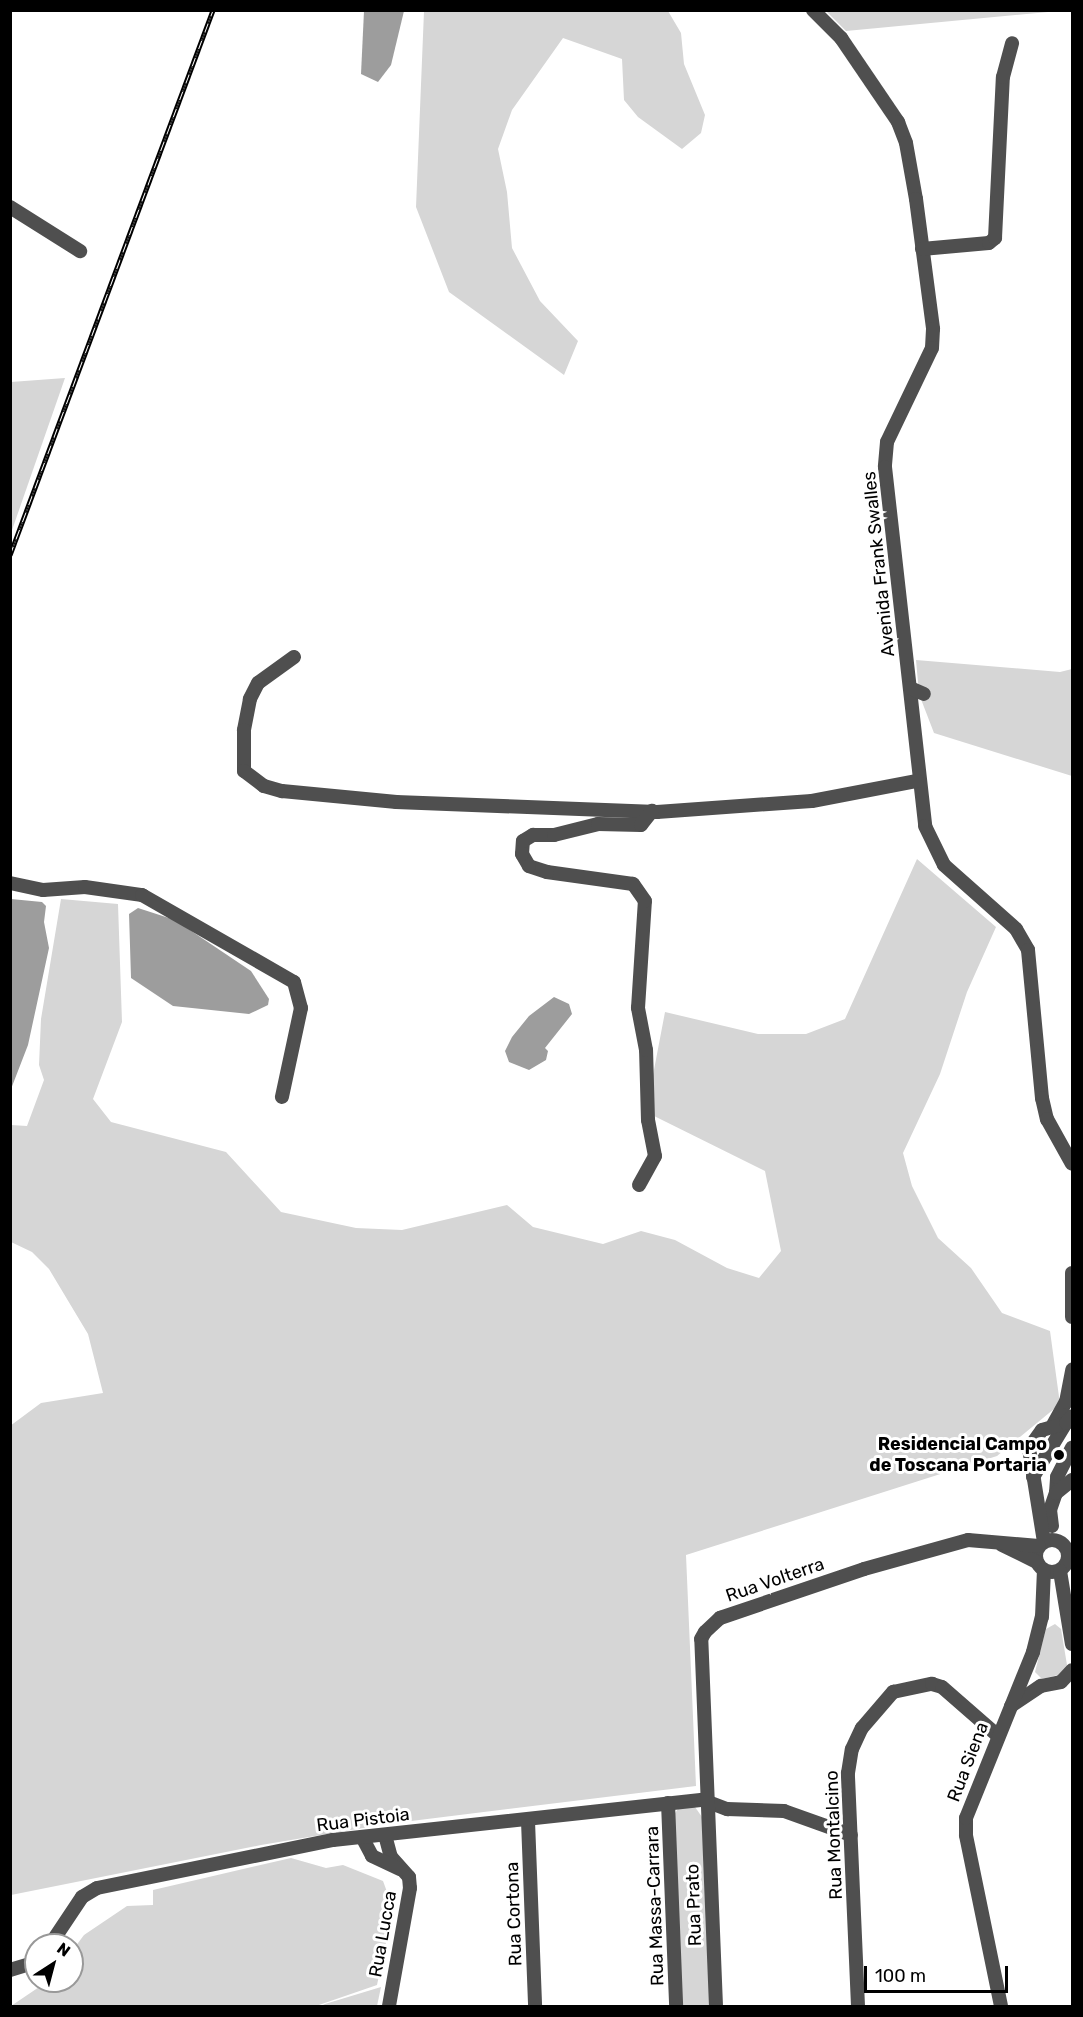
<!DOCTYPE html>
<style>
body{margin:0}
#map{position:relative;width:1083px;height:2017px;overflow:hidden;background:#fff;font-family:Rubik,sans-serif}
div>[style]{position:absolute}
.green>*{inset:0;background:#d6d6d6}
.water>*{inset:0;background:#9d9d9d}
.minor>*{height:14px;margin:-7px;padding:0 7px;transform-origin:7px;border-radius:7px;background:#4f4f4f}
.minor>.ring{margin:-7px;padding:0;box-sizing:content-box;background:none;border:14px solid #4f4f4f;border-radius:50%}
.rail>*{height:5px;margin-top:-2.5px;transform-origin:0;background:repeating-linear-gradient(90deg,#fff 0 9px,#000 0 18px);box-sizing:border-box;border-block:2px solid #000}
.dots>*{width:16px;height:16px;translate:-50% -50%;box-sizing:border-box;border:3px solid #fff;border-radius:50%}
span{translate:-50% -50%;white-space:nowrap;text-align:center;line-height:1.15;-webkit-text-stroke:6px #fff;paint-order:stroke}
.street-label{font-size:18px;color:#000}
.poi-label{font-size:18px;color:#000;font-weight:700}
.right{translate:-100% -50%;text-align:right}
.frame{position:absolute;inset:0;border:12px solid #000;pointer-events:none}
.north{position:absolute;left:24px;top:1933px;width:60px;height:60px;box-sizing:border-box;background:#fff;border:2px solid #999;border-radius:50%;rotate:36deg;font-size:16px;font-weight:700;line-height:24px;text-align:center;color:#000}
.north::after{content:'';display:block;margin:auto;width:21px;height:27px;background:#000;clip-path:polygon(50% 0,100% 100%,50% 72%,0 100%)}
.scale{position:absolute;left:864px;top:1966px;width:144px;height:27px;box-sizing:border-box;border:3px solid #000;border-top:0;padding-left:8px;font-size:18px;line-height:21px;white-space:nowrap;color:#000;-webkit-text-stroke:4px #fff;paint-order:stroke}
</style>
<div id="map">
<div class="green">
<i style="clip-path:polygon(424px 11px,668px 11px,681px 33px,684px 64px,705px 115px,701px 133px,682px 149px,638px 117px,624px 100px,622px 59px,563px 38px,512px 110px,498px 149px,507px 192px,512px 248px,540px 301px,578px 341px,564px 375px,449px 292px,416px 207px)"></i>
<i style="clip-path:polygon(826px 11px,1059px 11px,846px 31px)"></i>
<i style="clip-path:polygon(65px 378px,11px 533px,11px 382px)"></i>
<i style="clip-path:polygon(916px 660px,1060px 672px,1072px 669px,1072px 776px,934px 733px,919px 694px)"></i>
<i style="clip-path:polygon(917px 859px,996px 927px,967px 992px,940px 1074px,903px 1153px,912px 1186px,938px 1238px,971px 1268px,1002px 1313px,1050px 1331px,1060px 1404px,997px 1456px,686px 1555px,696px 1786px,387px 1824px,261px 1845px,11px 1895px,10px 1426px,41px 1403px,103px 1393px,88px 1334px,49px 1269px,32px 1252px,11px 1242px,11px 1125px,27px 1126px,44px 1080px,39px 1065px,41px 1019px,61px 899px,118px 904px,122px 1022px,93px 1099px,111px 1122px,226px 1152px,281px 1212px,356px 1228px,402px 1230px,507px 1205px,533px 1227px,603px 1244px,641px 1231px,675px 1240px,727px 1268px,759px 1278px,781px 1251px,765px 1171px,646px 1112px,665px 1012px,758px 1034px,806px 1034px,845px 1019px)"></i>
<i style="clip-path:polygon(1055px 1624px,1061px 1629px,1067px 1665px,1058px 1675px,1042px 1679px,1035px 1672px,1046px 1629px)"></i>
<i style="clip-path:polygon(680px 1806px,695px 1807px,702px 1817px,710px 2006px,680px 2006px,673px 1816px)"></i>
<i style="clip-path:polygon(291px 1858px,326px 1868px,343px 1865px,383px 1881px,390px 1900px,389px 1928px,377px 1985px,316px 2006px,11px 2006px,48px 1981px,72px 1981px,72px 1951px,84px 1935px,127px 1906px,153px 1905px,153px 1890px)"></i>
<i style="clip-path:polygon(381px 1987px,377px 2006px,321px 2006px,325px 2004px)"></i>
</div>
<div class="water">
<i style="clip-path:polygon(364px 11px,404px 11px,391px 65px,378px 82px,361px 74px)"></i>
<i style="clip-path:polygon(11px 899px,42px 902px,46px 906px,44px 922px,49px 948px,28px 1045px,11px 1089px)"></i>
<i style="clip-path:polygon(138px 908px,175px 920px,251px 971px,269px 999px,268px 1005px,249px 1014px,173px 1006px,131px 978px,129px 914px)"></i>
<i style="clip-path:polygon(554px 997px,569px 1004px,572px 1014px,545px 1048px,548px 1051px,546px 1060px,529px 1070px,509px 1062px,505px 1051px,512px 1037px,529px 1016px)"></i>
</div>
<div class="minor">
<i style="left:813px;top:10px;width:40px;rotate:45deg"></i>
<i style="left:841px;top:38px;width:102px;rotate:55.8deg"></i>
<i style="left:898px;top:122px;width:22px;rotate:69deg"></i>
<i style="left:906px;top:143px;width:57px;rotate:79.9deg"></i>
<i style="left:916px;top:199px;width:131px;rotate:82.5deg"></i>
<i style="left:933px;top:329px;width:19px;rotate:93deg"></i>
<i style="left:932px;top:348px;width:104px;rotate:115.6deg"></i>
<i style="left:887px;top:442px;width:25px;rotate:95deg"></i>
<i style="left:885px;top:467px;width:361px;rotate:83.6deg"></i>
<i style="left:925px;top:826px;width:43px;rotate:64deg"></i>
<i style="left:944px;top:865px;width:96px;rotate:41.6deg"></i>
<i style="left:1016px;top:929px;width:24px;rotate:60deg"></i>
<i style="left:1028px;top:950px;width:149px;rotate:84.6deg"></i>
<i style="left:1042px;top:1098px;width:22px;rotate:77deg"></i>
<i style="left:1047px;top:1119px;width:51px;rotate:60.9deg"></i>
<i style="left:10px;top:207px;width:83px;rotate:32.2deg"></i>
<i style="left:922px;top:249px;width:67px;rotate:-5.1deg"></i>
<i style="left:989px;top:243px;width:8px;rotate:-40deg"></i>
<i style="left:995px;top:238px;width:161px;rotate:-87.2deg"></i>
<i style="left:1003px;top:77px;width:35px;rotate:-75deg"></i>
<i style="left:294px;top:657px;width:44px;rotate:144.2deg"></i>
<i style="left:258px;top:683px;width:18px;rotate:117deg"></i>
<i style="left:250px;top:699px;width:32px;rotate:101deg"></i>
<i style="left:244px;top:730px;width:41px;rotate:90deg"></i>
<i style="left:244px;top:771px;width:25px;rotate:37deg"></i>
<i style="left:264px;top:786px;width:19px;rotate:16deg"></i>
<i style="left:282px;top:791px;width:115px;rotate:5.5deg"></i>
<i style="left:396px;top:802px;width:261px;rotate:2.2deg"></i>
<i style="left:657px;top:812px;width:155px;rotate:-4.1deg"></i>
<i style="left:812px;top:801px;width:107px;rotate:-10.8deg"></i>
<i style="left:910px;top:688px;width:15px;rotate:23deg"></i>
<i style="left:10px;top:883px;width:34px;rotate:12deg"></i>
<i style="left:43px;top:890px;width:42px;rotate:-4.1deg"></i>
<i style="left:85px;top:887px;width:58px;rotate:8deg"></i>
<i style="left:142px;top:895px;width:175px;rotate:29.8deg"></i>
<i style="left:294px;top:982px;width:27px;rotate:75deg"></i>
<i style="left:301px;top:1008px;width:91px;rotate:102.1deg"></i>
<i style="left:639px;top:1185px;width:33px;rotate:-61deg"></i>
<i style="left:655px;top:1156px;width:37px;rotate:-101deg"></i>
<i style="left:648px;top:1120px;width:70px;rotate:-91.6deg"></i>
<i style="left:646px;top:1050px;width:43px;rotate:-100.8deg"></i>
<i style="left:638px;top:1008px;width:107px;rotate:-86.3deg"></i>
<i style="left:645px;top:901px;width:21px;rotate:-125deg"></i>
<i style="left:633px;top:884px;width:87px;rotate:-172.1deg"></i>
<i style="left:547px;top:872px;width:19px;rotate:-162deg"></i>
<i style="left:529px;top:866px;width:14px;rotate:-120deg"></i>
<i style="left:522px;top:854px;width:13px;rotate:-86deg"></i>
<i style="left:523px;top:841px;width:12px;rotate:-31deg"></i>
<i style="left:533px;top:835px;width:21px"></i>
<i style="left:554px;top:835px;width:45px;rotate:-14deg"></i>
<i style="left:598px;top:824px;width:43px;rotate:1.3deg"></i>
<i style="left:641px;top:825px;width:18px;rotate:-52deg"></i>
<i style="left:1072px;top:1273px;width:44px;rotate:90deg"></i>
<i style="left:1053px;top:1425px;width:26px;rotate:-61deg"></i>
<i style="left:1066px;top:1402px;width:33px;rotate:-79deg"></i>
<i style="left:1033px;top:1477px;width:63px;rotate:-58.6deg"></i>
<i style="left:1056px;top:1493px;width:16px;rotate:-86deg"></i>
<i style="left:1057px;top:1477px;width:33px;rotate:-63deg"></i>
<i style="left:1052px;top:1526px;width:16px;rotate:-97deg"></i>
<i style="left:1050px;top:1510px;width:18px;rotate:-71deg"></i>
<i style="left:1056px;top:1493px;width:21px;rotate:-39deg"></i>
<i class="ring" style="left:1036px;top:1540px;width:18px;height:18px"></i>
<i style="left:1044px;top:1542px;width:95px;rotate:-99.1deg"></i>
<i style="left:1029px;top:1448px;width:22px;rotate:-54deg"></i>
<i style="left:1042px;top:1430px;width:25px;rotate:-16deg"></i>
<i style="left:1066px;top:1423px;width:9px;rotate:-49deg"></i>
<i style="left:1002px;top:1545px;width:39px;rotate:26deg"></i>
<i style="left:1060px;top:1571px;width:74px;rotate:80.7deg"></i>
<i style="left:1011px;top:1706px;width:36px;rotate:-34deg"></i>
<i style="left:1041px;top:1686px;width:20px;rotate:-11deg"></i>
<i style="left:1061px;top:1682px;width:16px;rotate:-47deg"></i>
<i style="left:668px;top:1803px;width:203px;rotate:87.7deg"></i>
<i style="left:528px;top:1821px;width:185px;rotate:87.8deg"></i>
<i style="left:385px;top:1835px;width:23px;rotate:75deg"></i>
<i style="left:391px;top:1857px;width:27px;rotate:48deg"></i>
<i style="left:409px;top:1877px;width:11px;rotate:85deg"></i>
<i style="left:410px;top:1888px;width:120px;rotate:100.1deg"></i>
<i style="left:362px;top:1837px;width:21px;rotate:62deg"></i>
<i style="left:372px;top:1856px;width:31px;rotate:25deg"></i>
<i style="left:50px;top:1945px;width:58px;rotate:-56.3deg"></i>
<i style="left:82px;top:1897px;width:17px;rotate:-31deg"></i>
<i style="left:97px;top:1888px;width:241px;rotate:-11.5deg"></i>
<i style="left:333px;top:1840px;width:372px;rotate:-6.2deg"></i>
<i style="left:703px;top:1800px;width:26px;rotate:21deg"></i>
<i style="left:727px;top:1809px;width:57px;rotate:2deg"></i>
<i style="left:784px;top:1811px;width:71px;rotate:19.7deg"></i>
<i style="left:10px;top:1970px;width:27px;rotate:-17deg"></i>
<i style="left:716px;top:2006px;width:367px;rotate:-92.3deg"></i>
<i style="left:701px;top:1639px;width:8px;rotate:-60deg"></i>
<i style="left:705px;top:1632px;width:21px;rotate:-43deg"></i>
<i style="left:720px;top:1618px;width:152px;rotate:-18.8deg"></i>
<i style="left:864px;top:1569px;width:108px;rotate:-15.6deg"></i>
<i style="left:968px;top:1540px;width:71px;rotate:4.8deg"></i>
<i style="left:858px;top:2006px;width:233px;rotate:-92.5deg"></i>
<i style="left:848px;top:1773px;width:24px;rotate:-81deg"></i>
<i style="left:852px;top:1749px;width:23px;rotate:-65deg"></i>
<i style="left:862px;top:1728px;width:48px;rotate:-49.3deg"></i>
<i style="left:893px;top:1692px;width:40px;rotate:-12deg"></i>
<i style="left:932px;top:1684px;width:10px;rotate:17deg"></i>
<i style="left:942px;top:1687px;width:73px;rotate:41.1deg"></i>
<i style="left:1001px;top:2006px;width:175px;rotate:-101.6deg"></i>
<i style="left:966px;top:1835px;width:17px;rotate:-90deg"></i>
<i style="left:966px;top:1818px;width:179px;rotate:-68deg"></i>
<i style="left:1033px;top:1652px;width:36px;rotate:-76deg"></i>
<i style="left:1042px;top:1617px;width:47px;rotate:-87.6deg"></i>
</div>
<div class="rail">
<i style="left:10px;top:555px;width:582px;rotate:-69.57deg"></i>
</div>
<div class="dots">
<i style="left:1059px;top:1455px;background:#000"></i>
</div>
<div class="street-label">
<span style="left:879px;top:564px;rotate:-96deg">Avenida Frank Swalles</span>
<span style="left:775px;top:1580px;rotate:-19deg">Rua Volterra</span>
<span style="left:968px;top:1762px;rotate:-69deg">Rua Siena</span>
<span style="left:363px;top:1820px;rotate:-7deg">Rua Pistoia</span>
<span style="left:834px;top:1835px;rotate:-92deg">Rua Montalcino</span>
<span style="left:694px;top:1905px;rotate:-92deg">Rua Prato</span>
<span style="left:655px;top:1906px;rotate:-92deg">Rua Massa-Carrara</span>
<span style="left:514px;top:1914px;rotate:-92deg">Rua Cortona</span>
<span style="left:383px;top:1934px;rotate:-80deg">Rua Lucca</span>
</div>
<div class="poi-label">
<span class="right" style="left:1047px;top:1455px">Residencial Campo<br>de Toscana Portaria</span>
</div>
<div class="frame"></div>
<div class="north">N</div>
<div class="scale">100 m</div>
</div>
